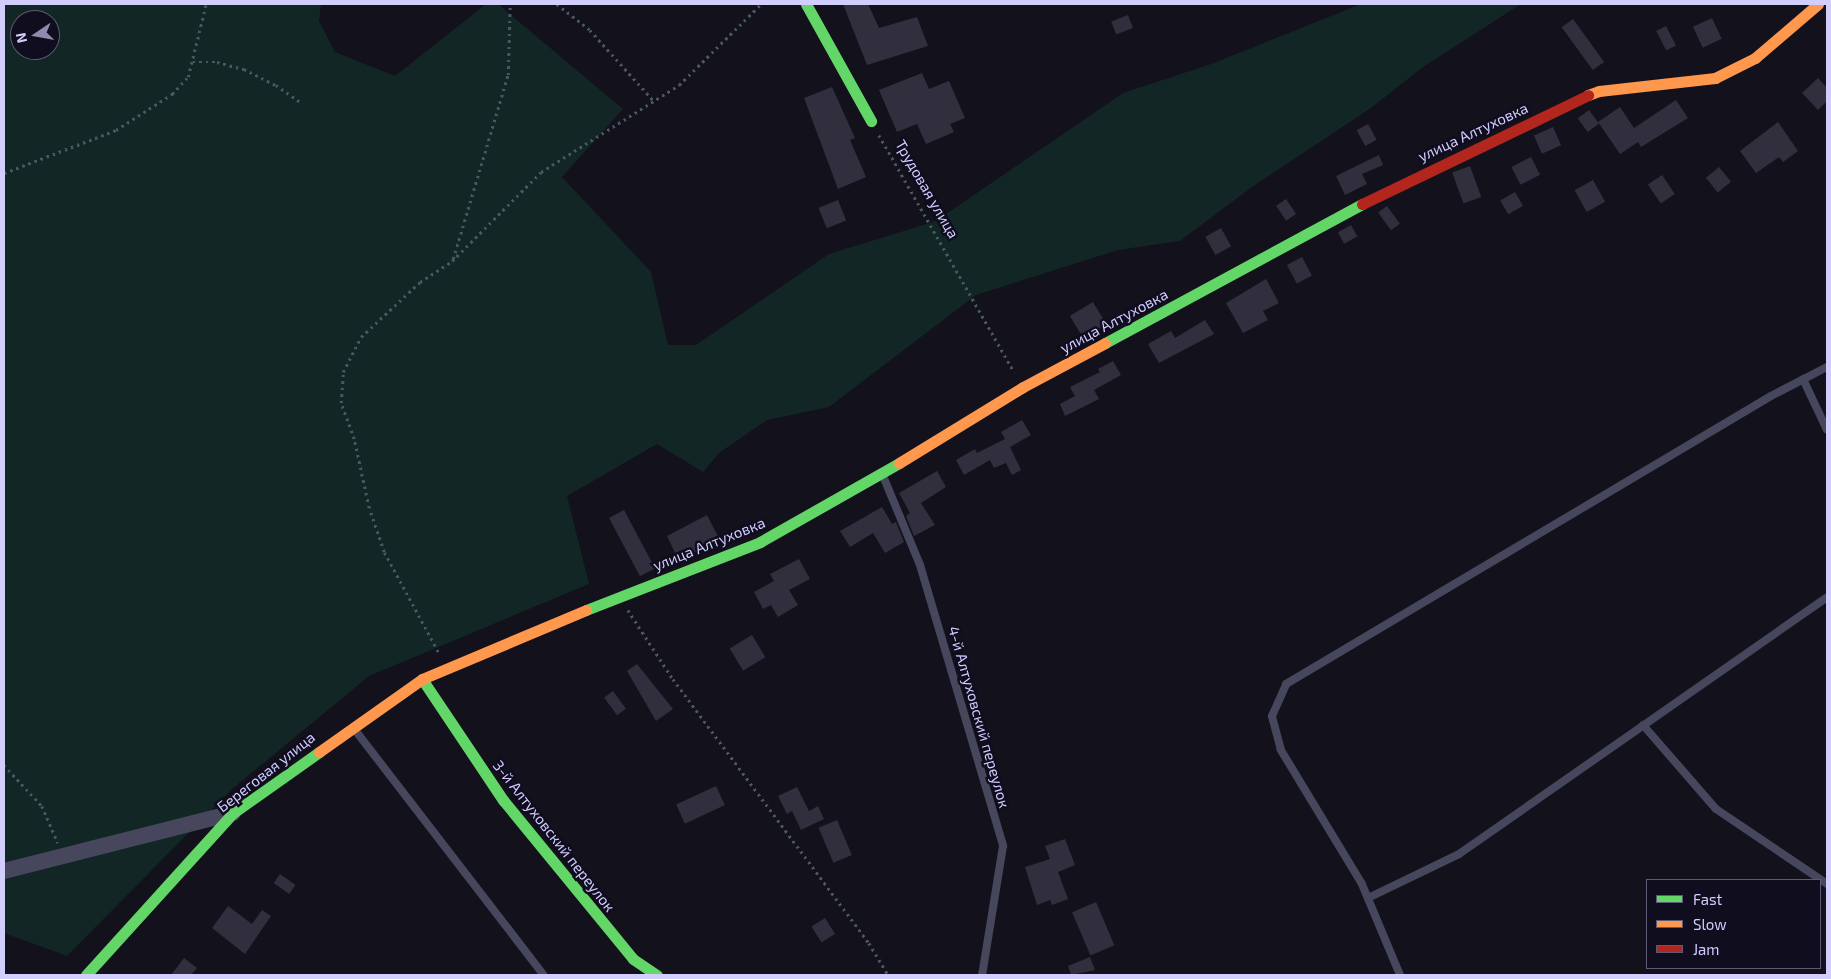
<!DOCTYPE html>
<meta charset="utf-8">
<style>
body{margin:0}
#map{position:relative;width:1831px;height:979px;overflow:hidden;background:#13111b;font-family:"Exo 2",sans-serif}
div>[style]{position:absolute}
.green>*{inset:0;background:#112625}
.building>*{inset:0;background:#312f3d;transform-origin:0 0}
.path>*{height:2.5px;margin-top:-1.25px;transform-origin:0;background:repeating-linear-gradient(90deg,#495762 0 2.5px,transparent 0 6.5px)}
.lane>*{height:8px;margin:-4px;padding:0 4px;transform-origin:4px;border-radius:4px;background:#46465c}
.street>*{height:16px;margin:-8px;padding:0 8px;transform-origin:8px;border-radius:8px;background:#46465c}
.fast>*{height:11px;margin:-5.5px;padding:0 5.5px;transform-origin:5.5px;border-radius:5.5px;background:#63d668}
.slow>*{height:11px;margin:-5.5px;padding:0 5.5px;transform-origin:5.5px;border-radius:5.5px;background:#ff974d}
.jam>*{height:11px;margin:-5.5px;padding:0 5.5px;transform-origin:5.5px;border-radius:5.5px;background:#b3261e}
span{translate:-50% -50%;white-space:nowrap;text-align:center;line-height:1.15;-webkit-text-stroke:5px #100d1f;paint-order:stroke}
.street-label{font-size:15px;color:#d1cdfd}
.frame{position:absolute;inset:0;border:5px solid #d1cdfd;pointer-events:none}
.legend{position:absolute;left:1646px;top:879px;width:175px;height:90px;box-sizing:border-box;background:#100d1f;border:1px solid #5d5a78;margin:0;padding:6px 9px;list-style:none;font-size:15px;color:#d1cdfd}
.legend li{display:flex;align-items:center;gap:10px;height:25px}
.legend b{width:25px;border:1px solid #5d5a78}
.north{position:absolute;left:10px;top:10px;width:50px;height:50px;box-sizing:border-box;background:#100d1f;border:1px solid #5d5a78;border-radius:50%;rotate:258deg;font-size:14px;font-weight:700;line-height:20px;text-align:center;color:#d1cdfd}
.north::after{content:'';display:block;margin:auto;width:18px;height:22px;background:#8e8bae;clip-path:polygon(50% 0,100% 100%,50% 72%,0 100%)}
</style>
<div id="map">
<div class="green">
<i style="clip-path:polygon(evenodd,4px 4px,321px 4px,319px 21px,335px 52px,395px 76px,486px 4px,498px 4px,623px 109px,562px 177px,651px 272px,668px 345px,696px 345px,829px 254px,936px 221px,1123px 93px,1214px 63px,1361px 4px,1521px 4px,1423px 67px,1371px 108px,1252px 187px,1180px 241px,1118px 250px,976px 295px,829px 407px,767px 420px,719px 453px,703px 472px,657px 444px,567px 496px,589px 584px,369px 676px,231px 790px,67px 956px,4px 933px,4px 4px,20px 20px,50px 20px,50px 50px,20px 50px,20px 20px)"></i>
</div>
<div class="building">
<i style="clip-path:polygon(843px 4px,868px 4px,879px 28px,917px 17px,928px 46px,867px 65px)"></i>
<i style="left:1128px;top:15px;width:14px;height:18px;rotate:69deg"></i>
<i style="left:1712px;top:18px;width:23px;height:21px;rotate:65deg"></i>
<i style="left:1573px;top:19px;width:53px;height:14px;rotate:54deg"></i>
<i style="left:1666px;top:26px;width:22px;height:11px;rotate:63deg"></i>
<i style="clip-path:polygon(922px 73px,929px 89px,949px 81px,965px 118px,950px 124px,954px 132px,926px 144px,917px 124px,897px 132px,879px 90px)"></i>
<i style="clip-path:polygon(1818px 78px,1827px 88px,1827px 101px,1818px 110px,1802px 93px)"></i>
<i style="clip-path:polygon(832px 87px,855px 138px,850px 140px,866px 177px,838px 189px,804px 98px)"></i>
<i style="clip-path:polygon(1676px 100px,1688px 118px,1641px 147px,1638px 142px,1620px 154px,1598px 122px,1620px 107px,1634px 128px)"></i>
<i style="left:1589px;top:110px;width:17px;height:14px;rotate:54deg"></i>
<i style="clip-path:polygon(1778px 122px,1798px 151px,1783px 162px,1779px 157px,1756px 173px,1740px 151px)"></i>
<i style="left:1368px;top:124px;width:18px;height:13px;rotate:61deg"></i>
<i style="left:1553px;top:127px;width:20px;height:21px;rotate:66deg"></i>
<i style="clip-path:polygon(1379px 155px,1383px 165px,1362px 174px,1367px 184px,1345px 195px,1336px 176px)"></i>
<i style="left:1531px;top:157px;width:20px;height:22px;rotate:63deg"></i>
<i style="left:1470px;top:166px;width:33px;height:19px;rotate:70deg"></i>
<i style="left:1719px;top:167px;width:19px;height:17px;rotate:51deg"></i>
<i style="left:1662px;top:175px;width:23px;height:17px;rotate:56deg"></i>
<i style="left:1593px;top:180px;width:25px;height:21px;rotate:61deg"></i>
<i style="left:1515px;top:192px;width:16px;height:17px;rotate:60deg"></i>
<i style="left:1286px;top:199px;width:18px;height:12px;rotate:56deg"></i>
<i style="left:838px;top:200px;width:22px;height:21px;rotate:68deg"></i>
<i style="left:1387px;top:206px;width:22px;height:11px;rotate:54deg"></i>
<i style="left:1351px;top:225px;width:13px;height:15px;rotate:61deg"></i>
<i style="left:1221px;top:228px;width:21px;height:18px;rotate:61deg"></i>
<i style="left:1302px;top:257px;width:21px;height:17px;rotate:62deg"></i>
<i style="clip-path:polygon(1266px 279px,1279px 303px,1263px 311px,1268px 320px,1243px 333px,1226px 303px)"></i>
<i style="left:1093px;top:302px;width:26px;height:27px;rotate:59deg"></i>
<i style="clip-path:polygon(1205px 320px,1214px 334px,1159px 363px,1148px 344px,1171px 331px,1175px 338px)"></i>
<i style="clip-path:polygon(1113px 361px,1121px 375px,1094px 390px,1099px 399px,1065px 416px,1060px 404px,1075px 396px,1070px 387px,1100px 372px,1098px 369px)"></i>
<i style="clip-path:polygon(1022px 420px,1031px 435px,1010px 447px,1021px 470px,1012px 475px,1006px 463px,994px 468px,990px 460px,964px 475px,956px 460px,975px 449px,977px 453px,1005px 439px,1001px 432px)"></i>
<i style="clip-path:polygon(937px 471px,946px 487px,921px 503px,935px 525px,914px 536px,906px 516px,910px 513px,899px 493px)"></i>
<i style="clip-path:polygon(882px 507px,892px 524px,896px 522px,904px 542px,885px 553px,873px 533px,850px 547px,840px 531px)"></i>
<i style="left:624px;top:510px;width:66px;height:17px;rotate:62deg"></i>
<i style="clip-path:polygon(707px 515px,721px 542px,678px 559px,667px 536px)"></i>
<i style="clip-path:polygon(799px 559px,810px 579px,789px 590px,798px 605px,778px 617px,771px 605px,763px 609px,754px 592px,774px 581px,770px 574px)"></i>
<i style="left:752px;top:635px;width:26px;height:26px;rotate:59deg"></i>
<i style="clip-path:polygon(637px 664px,673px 709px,656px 721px,627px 671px)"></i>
<i style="left:613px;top:691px;width:22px;height:11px;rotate:54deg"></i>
<i style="left:716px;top:786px;width:21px;height:44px;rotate:65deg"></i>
<i style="clip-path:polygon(797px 787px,809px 811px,818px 806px,824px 819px,801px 830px,792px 811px,787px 814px,778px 796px)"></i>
<i style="left:837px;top:820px;width:38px;height:20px;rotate:67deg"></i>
<i style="clip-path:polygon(1065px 839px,1075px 865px,1058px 872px,1068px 899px,1052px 905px,1050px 900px,1037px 905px,1025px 867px,1050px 859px,1045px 846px)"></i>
<i style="left:280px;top:874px;width:19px;height:11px;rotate:35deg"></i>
<i style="left:1096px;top:902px;width:47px;height:26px;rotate:67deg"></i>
<i style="clip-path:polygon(228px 906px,252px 924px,262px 910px,271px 916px,245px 954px,212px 928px)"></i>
<i style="left:825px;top:918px;width:19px;height:16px;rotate:58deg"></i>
<i style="clip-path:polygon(1090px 957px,1095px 970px,1071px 975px,1068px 966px)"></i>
<i style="clip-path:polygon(184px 958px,197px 968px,191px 975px,171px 975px)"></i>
</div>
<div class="path">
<i style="left:557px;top:4px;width:42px;rotate:38.2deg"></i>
<i style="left:590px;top:30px;width:96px;rotate:48deg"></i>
<i style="left:193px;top:62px;width:24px"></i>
<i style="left:217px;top:62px;width:28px;rotate:15deg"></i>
<i style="left:244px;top:69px;width:36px;rotate:27deg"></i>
<i style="left:276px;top:85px;width:29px;rotate:35deg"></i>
<i style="left:879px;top:135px;width:273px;rotate:60.3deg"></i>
<i style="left:4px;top:173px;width:120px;rotate:-21deg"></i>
<i style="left:116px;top:130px;width:67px;rotate:-32.7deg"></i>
<i style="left:172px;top:94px;width:23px;rotate:-47deg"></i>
<i style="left:188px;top:77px;width:75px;rotate:-76.1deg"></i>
<i style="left:453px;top:259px;width:192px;rotate:-73.4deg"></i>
<i style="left:508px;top:75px;width:71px;rotate:-88.4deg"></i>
<i style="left:628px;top:610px;width:82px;rotate:56.9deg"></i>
<i style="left:673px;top:679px;width:329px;rotate:53.4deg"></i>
<i style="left:869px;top:943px;width:37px;rotate:59deg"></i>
<i style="left:438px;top:652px;width:114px;rotate:-118.4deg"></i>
<i style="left:384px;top:552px;width:46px;rotate:-108.8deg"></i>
<i style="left:369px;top:508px;width:71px;rotate:-102.3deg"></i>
<i style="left:354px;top:439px;width:38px;rotate:-110deg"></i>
<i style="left:341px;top:403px;width:31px;rotate:-86deg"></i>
<i style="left:343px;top:372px;width:39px;rotate:-63deg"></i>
<i style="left:361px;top:337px;width:81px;rotate:-43deg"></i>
<i style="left:420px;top:282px;width:38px;rotate:-33deg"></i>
<i style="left:452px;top:261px;width:126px;rotate:-45deg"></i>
<i style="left:541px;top:172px;width:163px;rotate:-32.2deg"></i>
<i style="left:679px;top:85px;width:115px;rotate:-44.6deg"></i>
<i style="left:4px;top:765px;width:56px;rotate:47.2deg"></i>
<i style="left:42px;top:806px;width:40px;rotate:66.6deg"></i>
</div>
<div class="lane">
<i style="left:1803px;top:379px;width:56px;rotate:64.8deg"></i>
<i style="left:883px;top:476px;width:96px;rotate:67.4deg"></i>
<i style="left:920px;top:565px;width:293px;rotate:73.5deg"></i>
<i style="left:1003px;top:846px;width:131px;rotate:99.2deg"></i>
<i style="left:1643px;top:725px;width:111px;rotate:49deg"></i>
<i style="left:1716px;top:809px;width:134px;rotate:34deg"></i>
<i style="left:355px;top:730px;width:309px;rotate:52.4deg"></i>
<i style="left:1368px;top:898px;width:101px;rotate:-25.8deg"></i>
<i style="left:1459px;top:854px;width:449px;rotate:-34.9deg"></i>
<i style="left:1400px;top:975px;width:99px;rotate:-112.7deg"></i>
<i style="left:1362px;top:884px;width:157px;rotate:-121.2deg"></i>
<i style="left:1281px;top:750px;width:35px;rotate:-105deg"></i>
<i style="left:1272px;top:716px;width:35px;rotate:-66deg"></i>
<i style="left:1286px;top:684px;width:564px;rotate:-30.7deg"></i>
<i style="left:1771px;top:396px;width:63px;rotate:-27.4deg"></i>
</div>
<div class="street">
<i style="left:4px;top:871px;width:236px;rotate:-14.2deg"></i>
</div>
<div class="fast">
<i style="left:806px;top:4px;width:134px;rotate:60.9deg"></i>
<i style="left:1105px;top:343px;width:292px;rotate:-28.4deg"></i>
<i style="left:586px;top:610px;width:187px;rotate:-21.3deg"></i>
<i style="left:760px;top:542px;width:160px;rotate:-29.6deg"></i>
<i style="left:422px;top:679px;width:146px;rotate:56.2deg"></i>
<i style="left:503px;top:800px;width:205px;rotate:50.7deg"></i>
<i style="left:633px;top:959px;width:29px;rotate:34deg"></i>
<i style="left:86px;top:975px;width:219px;rotate:-47.8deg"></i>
<i style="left:233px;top:813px;width:105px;rotate:-35.3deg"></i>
</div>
<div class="slow">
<i style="left:1588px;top:95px;width:12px;rotate:-20deg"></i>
<i style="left:1599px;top:91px;width:117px;rotate:-6.4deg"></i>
<i style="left:1715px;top:78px;width:45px;rotate:-26.6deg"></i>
<i style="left:1755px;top:58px;width:83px;rotate:-40.6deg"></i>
<i style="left:899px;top:463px;width:145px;rotate:-31.5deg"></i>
<i style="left:1023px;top:387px;width:93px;rotate:-28.2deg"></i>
<i style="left:319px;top:752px;width:126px;rotate:-35.3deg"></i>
<i style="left:422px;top:679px;width:178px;rotate:-22.8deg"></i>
</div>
<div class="jam">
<i style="left:1362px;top:204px;width:251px;rotate:-25.7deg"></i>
</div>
<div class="street-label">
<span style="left:1473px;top:132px;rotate:-25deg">улица Алтуховка</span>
<span style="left:927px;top:189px;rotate:60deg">Трудовая улица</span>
<span style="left:1114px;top:321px;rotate:-28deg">улица Алтуховка</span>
<span style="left:709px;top:544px;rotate:-22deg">улица Алтуховка</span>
<span style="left:979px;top:717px;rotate:74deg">4-й Алтуховский переулок</span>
<span style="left:266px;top:772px;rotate:-38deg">Береговая улица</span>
<span style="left:554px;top:836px;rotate:52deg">3-й Алтуховский переулок</span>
</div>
<div class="frame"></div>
<ul class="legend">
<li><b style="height:6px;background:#63d668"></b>Fast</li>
<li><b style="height:6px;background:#ff974d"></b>Slow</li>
<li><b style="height:6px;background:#b3261e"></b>Jam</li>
</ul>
<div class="north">N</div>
</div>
